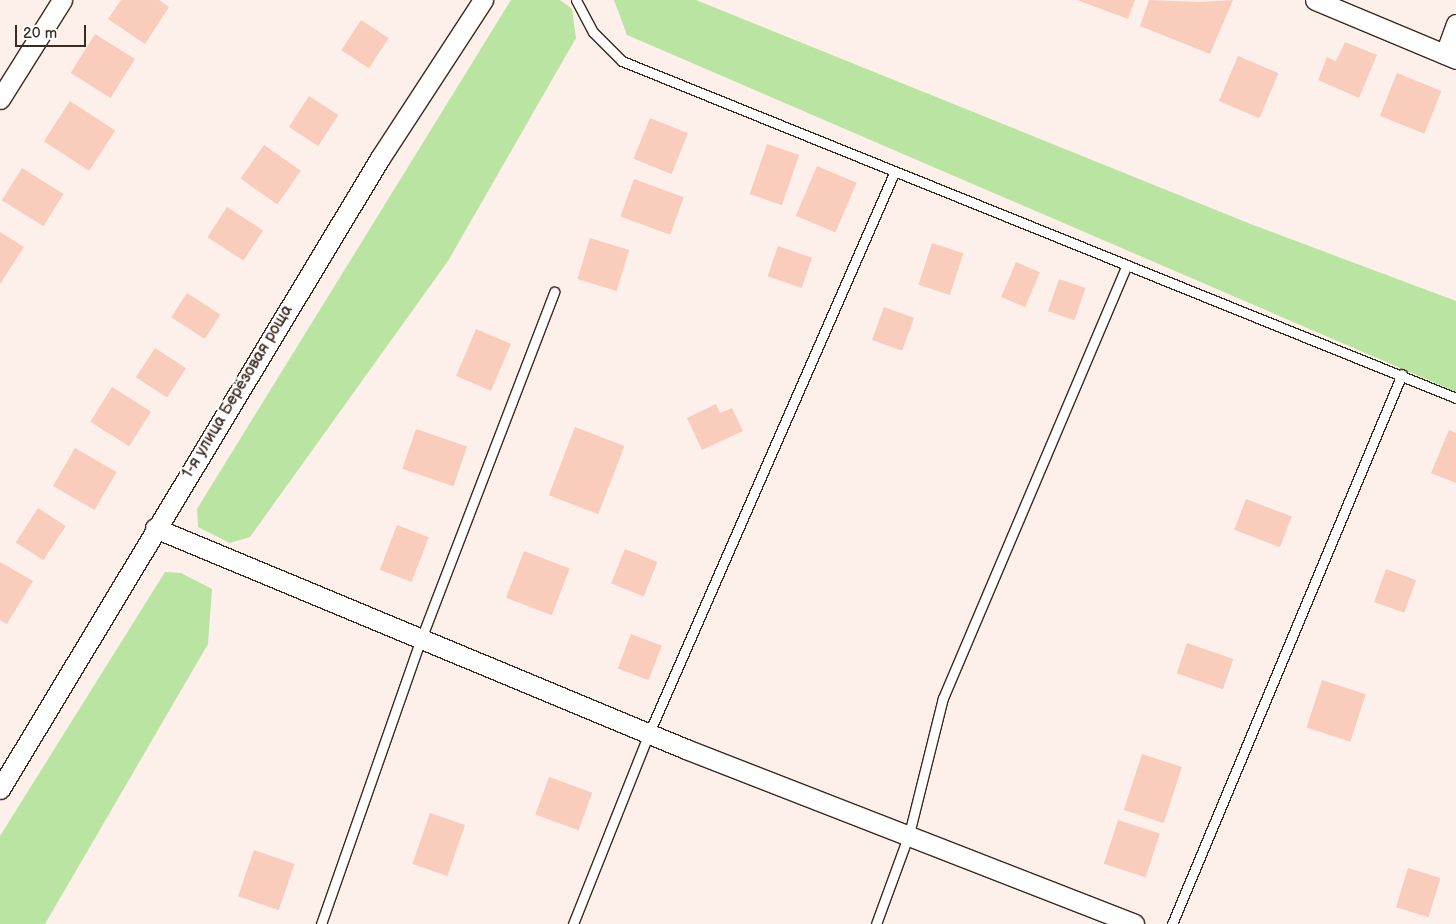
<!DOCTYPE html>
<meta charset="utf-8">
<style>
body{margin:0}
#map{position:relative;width:1456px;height:924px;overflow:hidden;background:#fdf0eb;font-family:"Balsamiq Sans",sans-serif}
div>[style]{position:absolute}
.green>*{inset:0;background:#b9e4a1}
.building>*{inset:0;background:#f9ccbc;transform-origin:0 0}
.roads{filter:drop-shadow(1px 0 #3b2a1e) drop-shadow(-1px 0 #3b2a1e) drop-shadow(0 1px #3b2a1e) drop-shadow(0 -1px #3b2a1e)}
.lane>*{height:9px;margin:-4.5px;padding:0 4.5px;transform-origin:4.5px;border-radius:4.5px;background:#fff}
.street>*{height:19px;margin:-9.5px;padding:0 9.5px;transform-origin:9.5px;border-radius:9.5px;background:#fff}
span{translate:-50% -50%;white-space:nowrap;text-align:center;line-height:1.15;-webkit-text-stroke:4.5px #fff;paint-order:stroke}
.street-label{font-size:16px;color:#3b2a1e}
.scale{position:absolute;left:15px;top:25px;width:71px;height:22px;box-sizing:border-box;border:2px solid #3b2a1e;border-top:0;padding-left:6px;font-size:15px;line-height:18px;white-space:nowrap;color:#3b2a1e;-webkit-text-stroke:4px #fff;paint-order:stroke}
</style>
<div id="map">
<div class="green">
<i style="clip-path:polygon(511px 0,560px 0,572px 9px,576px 38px,448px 261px,250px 537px,230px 543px,198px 527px,197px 509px)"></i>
<i style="clip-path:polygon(614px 0,696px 0,1253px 225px,1456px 301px,1456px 392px,627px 35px)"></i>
<i style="clip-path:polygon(165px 572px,181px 573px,212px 589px,208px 644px,45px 924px,0 924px,0 836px)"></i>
</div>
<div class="building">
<i style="clip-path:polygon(121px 0,159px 0,169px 7px,145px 44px,108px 19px)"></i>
<i style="clip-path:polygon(1077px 0,1135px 0,1128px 19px)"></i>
<i style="clip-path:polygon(1149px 0,1200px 2px,1233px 0,1210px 54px,1140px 26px)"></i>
<i style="left:361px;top:20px;width:33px;height:36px;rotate:33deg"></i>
<i style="left:95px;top:34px;width:47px;height:46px;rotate:32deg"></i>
<i style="clip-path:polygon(1345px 42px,1377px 55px,1359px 98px,1318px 80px,1327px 57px,1336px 61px)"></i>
<i style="left:1238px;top:56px;width:44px;height:49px;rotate:23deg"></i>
<i style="left:1397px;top:73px;width:48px;height:46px;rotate:22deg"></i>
<i style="left:309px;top:96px;width:35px;height:37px;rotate:33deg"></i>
<i style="left:70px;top:101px;width:54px;height:48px;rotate:33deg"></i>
<i style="left:650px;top:118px;width:41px;height:44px;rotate:22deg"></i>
<i style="left:767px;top:144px;width:34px;height:53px;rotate:19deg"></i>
<i style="left:264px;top:145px;width:45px;height:41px;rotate:35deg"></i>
<i style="left:817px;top:166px;width:43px;height:54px;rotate:23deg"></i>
<i style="left:22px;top:168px;width:49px;height:38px;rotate:32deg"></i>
<i style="left:634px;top:179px;width:53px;height:40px;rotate:20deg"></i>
<i style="left:227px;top:207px;width:43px;height:36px;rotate:33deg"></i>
<i style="clip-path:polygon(0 232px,24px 247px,0 284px)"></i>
<i style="left:590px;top:238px;width:41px;height:43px;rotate:17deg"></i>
<i style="left:932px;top:243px;width:33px;height:44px;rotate:18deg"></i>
<i style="left:778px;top:246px;width:36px;height:32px;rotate:19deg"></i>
<i style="left:1016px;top:262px;width:26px;height:38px;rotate:23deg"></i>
<i style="left:1059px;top:279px;width:28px;height:34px;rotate:19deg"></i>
<i style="left:187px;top:293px;width:40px;height:29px;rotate:33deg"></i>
<i style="left:884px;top:307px;width:32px;height:35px;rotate:20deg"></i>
<i style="left:476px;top:329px;width:38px;height:51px;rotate:23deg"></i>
<i style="left:155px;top:348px;width:37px;height:35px;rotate:33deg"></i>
<i style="left:112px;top:387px;width:46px;height:41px;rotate:32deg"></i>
<i style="clip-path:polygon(716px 404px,720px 413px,732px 408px,743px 431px,702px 450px,687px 418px)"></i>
<i style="left:575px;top:427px;width:53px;height:73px;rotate:21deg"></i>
<i style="left:416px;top:429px;width:54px;height:42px;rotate:19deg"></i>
<i style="clip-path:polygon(1449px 430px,1456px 433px,1456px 483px,1431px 473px)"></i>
<i style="left:75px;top:448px;width:48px;height:44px;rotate:30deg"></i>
<i style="left:1246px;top:499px;width:49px;height:33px;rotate:21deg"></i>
<i style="left:38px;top:508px;width:33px;height:41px;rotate:33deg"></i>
<i style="left:397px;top:525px;width:34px;height:48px;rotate:21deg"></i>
<i style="left:625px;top:549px;width:35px;height:37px;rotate:22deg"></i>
<i style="left:524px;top:551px;width:49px;height:50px;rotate:21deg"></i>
<i style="clip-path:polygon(0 562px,33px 581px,7px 624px,0 620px)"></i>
<i style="left:1386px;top:569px;width:32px;height:35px;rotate:20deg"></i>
<i style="left:631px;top:634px;width:33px;height:37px;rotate:21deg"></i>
<i style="left:1187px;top:643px;width:49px;height:32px;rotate:19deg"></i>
<i style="left:1322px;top:680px;width:46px;height:50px;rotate:18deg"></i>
<i style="left:1142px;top:754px;width:42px;height:59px;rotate:18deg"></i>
<i style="left:549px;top:777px;width:46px;height:40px;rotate:20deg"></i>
<i style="left:430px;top:813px;width:37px;height:54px;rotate:19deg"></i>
<i style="left:1118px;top:820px;width:44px;height:46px;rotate:18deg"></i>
<i style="left:254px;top:850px;width:43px;height:49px;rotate:19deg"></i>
<i style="left:1408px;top:868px;width:34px;height:41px;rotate:17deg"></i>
</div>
<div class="roads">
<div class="lane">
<i style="left:576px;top:0;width:36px;rotate:62deg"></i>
<i style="left:593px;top:32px;width:41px;rotate:45deg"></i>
<i style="left:622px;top:61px;width:900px;rotate:22deg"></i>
<i style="left:321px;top:924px;width:302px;rotate:-70.7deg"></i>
<i style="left:421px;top:639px;width:372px;rotate:-69deg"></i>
<i style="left:573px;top:924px;width:206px;rotate:-68.3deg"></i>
<i style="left:649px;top:733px;width:611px;rotate:-66.37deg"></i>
<i style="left:876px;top:924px;width:96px;rotate:-69.9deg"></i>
<i style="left:909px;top:834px;width:140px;rotate:-76deg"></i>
<i style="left:943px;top:698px;width:468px;rotate:-67deg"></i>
<i style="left:1172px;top:924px;width:596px;rotate:-67.31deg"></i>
</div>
<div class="street">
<i style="left:1315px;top:0;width:153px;rotate:22.7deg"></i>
<i style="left:1445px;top:54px;width:32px;rotate:-70deg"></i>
<i style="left:0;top:99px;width:117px;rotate:-57.9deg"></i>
<i style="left:155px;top:528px;width:575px;rotate:22.6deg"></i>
<i style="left:686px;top:749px;width:481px;rotate:21.3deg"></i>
<i style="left:0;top:789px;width:737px;rotate:-58.94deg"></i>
<i style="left:380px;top:158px;width:189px;rotate:-56.9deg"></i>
</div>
</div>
<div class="street-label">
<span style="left:238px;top:392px;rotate:-59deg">1-я улица Берёзовая роща</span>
</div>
<div class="scale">20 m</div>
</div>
